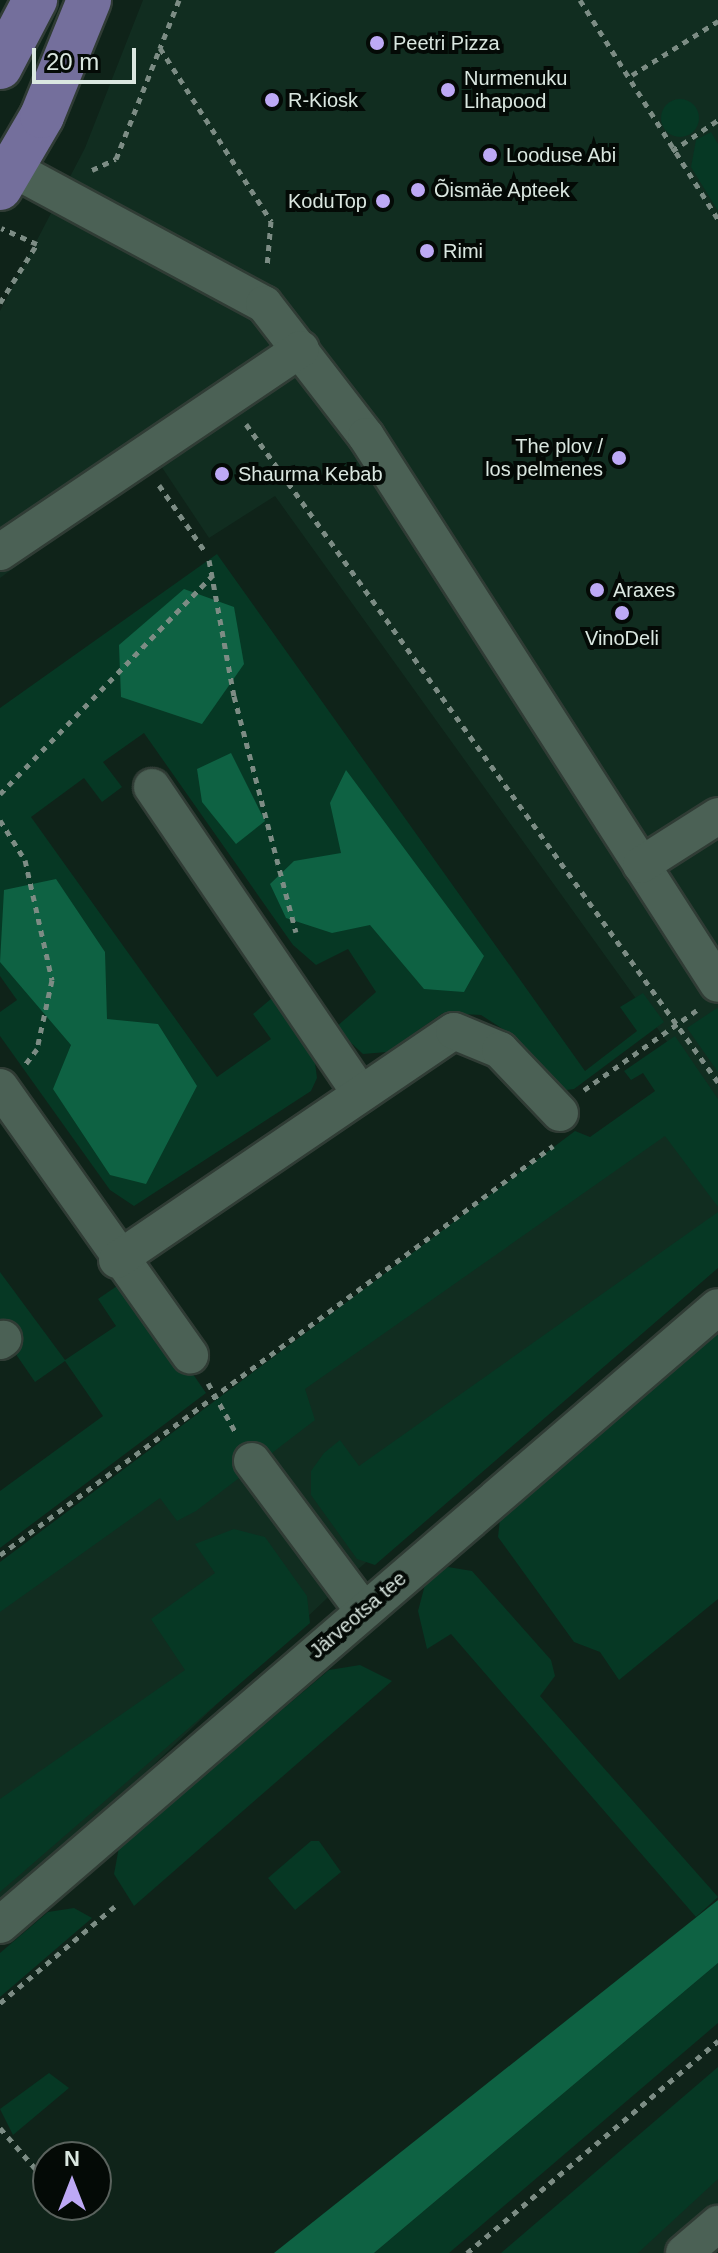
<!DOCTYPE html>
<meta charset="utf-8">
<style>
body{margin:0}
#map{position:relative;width:718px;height:2253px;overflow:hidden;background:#0f2319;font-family:Helvetica,sans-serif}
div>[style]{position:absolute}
.built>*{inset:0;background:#112d20}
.green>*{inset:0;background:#063824}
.round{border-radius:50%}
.forest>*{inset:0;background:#0e6243}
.path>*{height:5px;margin-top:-2.5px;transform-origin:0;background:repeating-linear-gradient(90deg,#7c8c84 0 6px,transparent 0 12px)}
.roads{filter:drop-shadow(2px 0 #303c35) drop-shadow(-2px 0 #303c35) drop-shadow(0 2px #303c35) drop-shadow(0 -2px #303c35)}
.minor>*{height:36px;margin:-18px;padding:0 18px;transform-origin:18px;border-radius:18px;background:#4b6155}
.major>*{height:44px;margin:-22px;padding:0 22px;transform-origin:22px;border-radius:22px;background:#746f9c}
.dots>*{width:22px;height:22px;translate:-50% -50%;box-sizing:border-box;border:4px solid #040a06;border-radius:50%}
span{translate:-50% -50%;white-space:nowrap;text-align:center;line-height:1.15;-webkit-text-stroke:8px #040a06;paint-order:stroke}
.poi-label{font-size:20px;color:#dae7e0}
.left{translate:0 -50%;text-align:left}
.right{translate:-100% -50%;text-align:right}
.street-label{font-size:20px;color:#dae7e0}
.north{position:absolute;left:32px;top:2141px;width:80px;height:80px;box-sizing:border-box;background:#040a06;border:2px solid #5a625d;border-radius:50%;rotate:0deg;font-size:22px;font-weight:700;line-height:32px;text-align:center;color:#dae7e0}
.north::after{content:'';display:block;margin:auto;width:28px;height:36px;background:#bda9f5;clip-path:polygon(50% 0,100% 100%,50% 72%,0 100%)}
.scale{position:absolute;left:32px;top:48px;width:104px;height:36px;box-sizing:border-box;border:4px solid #dae7e0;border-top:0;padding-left:10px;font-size:24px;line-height:28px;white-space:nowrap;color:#dae7e0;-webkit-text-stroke:6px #040a06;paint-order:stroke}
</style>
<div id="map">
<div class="built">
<i style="clip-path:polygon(143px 0,718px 0,718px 1258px,349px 1577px,142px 1776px,0 1900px,0 1565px,688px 1071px,275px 496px,209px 538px,159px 463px,0 578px,0 311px,85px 148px)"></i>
<i style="clip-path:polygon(718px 2159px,718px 2253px,612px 2253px)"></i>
</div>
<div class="green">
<i class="round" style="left:661px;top:99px;width:38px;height:38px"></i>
<i style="clip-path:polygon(711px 132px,718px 144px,718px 211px,691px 167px,696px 140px)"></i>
<i style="clip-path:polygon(217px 554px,585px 1071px,637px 1031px,620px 1007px,643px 993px,664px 1022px,574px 1089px,559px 1091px,509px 1033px,481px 1015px,443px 1013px,387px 1052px,363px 1054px,335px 1028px,376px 992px,348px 949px,316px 965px,293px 945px,144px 733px,103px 762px,122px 787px,102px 802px,84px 778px,31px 817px,217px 1077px,271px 1039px,253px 1014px,272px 998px,314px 1055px,317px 1078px,311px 1091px,134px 1206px,110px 1190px,0 1036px,0 1012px,17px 1000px,0 976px,0 708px)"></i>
<i style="clip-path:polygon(717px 1008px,718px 1009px,718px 1072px,687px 1028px)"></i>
<i style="clip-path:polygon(675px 1036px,718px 1099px,718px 1207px,665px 1136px,305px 1389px,315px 1420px,196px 1511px,177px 1521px,160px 1498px,0 1612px,0 1562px,575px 1131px,590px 1137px,655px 1091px,643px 1073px,631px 1080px,624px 1071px)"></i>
<i style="clip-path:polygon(718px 1212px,718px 1268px,375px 1565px,357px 1559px,311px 1495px,311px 1471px,324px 1453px,340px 1440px,359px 1466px)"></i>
<i style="clip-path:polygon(0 1272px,65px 1360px,116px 1326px,98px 1299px,117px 1286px,170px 1359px,184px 1361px,206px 1393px,0 1548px,0 1491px,103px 1416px,65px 1361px,35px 1382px,0 1331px)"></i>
<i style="clip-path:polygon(718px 1332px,718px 1599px,619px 1680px,600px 1652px,574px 1642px,498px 1537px,500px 1519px)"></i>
<i style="clip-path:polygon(234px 1529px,265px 1537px,307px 1596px,310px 1623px,0 1892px,0 1799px,185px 1670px,151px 1619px,215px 1573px,195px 1544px)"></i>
<i style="clip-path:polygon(448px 1567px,472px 1571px,551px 1660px,555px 1676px,540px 1696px,718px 1897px,696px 1917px,451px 1634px,427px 1649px,418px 1611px,426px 1581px)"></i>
<i style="clip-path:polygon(360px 1665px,392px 1681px,134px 1906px,114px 1874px,119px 1847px,329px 1670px)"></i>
<i style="clip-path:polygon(311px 1841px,319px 1841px,341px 1872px,295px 1910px,268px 1878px)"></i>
<i style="clip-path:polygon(74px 1908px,92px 1918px,0 1997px,0 1953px,48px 1912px)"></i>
<i style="clip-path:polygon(718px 1963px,718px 2023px,449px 2253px,374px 2253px)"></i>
<i style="clip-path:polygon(718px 2067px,718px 2179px,638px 2253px,501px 2253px)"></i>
<i style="clip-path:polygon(49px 2073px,69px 2088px,13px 2135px,0 2109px)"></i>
</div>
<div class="forest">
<i style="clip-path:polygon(184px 589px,234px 607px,244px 664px,202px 724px,121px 697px,119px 645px)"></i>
<i style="clip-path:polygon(231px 753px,265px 821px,236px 844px,202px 802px,197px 769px)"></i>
<i style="clip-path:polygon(346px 770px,484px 956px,464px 992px,424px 989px,370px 925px,332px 933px,286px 918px,270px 884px,294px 861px,341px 853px,330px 803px)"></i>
<i style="clip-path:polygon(56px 879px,105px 952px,107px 1019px,158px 1024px,197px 1086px,146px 1184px,110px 1175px,53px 1089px,71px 1045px,0 962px,4px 890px)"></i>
<i style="clip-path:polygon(718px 1900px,718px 1963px,374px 2253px,274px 2253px)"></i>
</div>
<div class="path">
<i style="left:179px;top:0;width:52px;rotate:111.6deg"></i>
<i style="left:160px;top:48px;width:206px;rotate:57.3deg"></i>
<i style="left:271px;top:221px;width:46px;rotate:95deg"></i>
<i style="left:580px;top:0;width:259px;rotate:57.8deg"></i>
<i style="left:632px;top:75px;width:102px;rotate:-32.1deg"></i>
<i style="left:672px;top:151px;width:55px;rotate:-34deg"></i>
<i style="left:92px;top:170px;width:26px;rotate:-25deg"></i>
<i style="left:116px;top:159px;width:119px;rotate:-68.4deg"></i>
<i style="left:0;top:303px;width:70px;rotate:-57.9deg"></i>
<i style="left:37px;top:244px;width:39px;rotate:-156deg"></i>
<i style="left:246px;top:424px;width:810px;rotate:54.35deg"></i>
<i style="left:159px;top:485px;width:83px;rotate:55.3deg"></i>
<i style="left:209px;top:560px;width:138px;rotate:79.6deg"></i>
<i style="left:234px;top:696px;width:244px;rotate:75.3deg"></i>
<i style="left:0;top:794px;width:304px;rotate:-45.8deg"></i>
<i style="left:0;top:820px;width:47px;rotate:58deg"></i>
<i style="left:25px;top:860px;width:123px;rotate:77.3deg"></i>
<i style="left:52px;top:980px;width:71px;rotate:102.3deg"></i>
<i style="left:37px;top:1049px;width:21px;rotate:127deg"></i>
<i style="left:584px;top:1090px;width:138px;rotate:-35.3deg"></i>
<i style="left:208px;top:1383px;width:57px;rotate:60.8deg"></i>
<i style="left:0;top:1555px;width:688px;rotate:-36.49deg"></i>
<i style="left:0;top:2003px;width:150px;rotate:-40.1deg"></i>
<i style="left:0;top:2128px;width:73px;rotate:48.9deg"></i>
<i style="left:467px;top:2253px;width:329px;rotate:-40.2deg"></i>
</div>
<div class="roads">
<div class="minor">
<i style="left:11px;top:168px;width:287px;rotate:28.3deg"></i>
<i style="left:264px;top:304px;width:167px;rotate:52.3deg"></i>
<i style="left:366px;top:436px;width:651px;rotate:57.29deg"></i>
<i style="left:0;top:552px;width:363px;rotate:-34deg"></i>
<i style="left:152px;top:787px;width:371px;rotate:55.8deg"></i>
<i style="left:641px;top:865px;width:91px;rotate:-32.5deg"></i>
<i style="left:0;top:1087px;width:329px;rotate:54.7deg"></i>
<i style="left:117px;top:1260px;width:407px;rotate:-34.2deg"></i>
<i style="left:454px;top:1031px;width:50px;rotate:22.4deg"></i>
<i style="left:500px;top:1050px;width:87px;rotate:46.4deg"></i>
<i style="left:0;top:1341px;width:4px;rotate:-34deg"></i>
<i style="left:252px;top:1461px;width:186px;rotate:53.3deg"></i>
<i style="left:0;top:1925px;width:947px;rotate:-40.72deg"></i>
<i style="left:684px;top:2253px;width:45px;rotate:-40.5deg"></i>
</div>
<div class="major">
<i style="left:0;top:67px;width:76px;rotate:-62.4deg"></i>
<i style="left:0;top:188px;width:83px;rotate:-59.7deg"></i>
<i style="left:42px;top:116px;width:125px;rotate:-67.9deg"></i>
</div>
</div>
<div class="dots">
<i style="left:377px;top:43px;background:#bda9f5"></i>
<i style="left:448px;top:90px;background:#bda9f5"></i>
<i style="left:272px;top:100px;background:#bda9f5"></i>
<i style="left:490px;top:155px;background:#bda9f5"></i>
<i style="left:418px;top:190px;background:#bda9f5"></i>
<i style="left:383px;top:201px;background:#bda9f5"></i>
<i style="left:427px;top:251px;background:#bda9f5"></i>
<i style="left:619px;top:458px;background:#bda9f5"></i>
<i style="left:222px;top:474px;background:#bda9f5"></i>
<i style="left:597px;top:590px;background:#bda9f5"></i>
<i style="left:622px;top:613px;background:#bda9f5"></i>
</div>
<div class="poi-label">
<span class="left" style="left:393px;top:43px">Peetri Pizza</span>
<span class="left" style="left:464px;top:90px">Nurmenuku<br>Lihapood</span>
<span class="left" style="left:288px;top:100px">R-Kiosk</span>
<span class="left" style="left:506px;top:155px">Looduse Abi</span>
<span class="left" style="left:434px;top:190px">Õismäe Apteek</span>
<span class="right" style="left:367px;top:201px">KoduTop</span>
<span class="left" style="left:443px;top:251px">Rimi</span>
<span class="right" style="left:603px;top:458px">The plov /<br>los pelmenes</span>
<span class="left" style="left:238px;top:474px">Shaurma Kebab</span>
<span class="left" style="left:613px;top:590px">Araxes</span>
<span style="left:622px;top:638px">VinoDeli</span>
</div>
<div class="street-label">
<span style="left:358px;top:1615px;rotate:-41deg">Järveotsa tee</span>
</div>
<div class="north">N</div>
<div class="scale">20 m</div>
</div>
